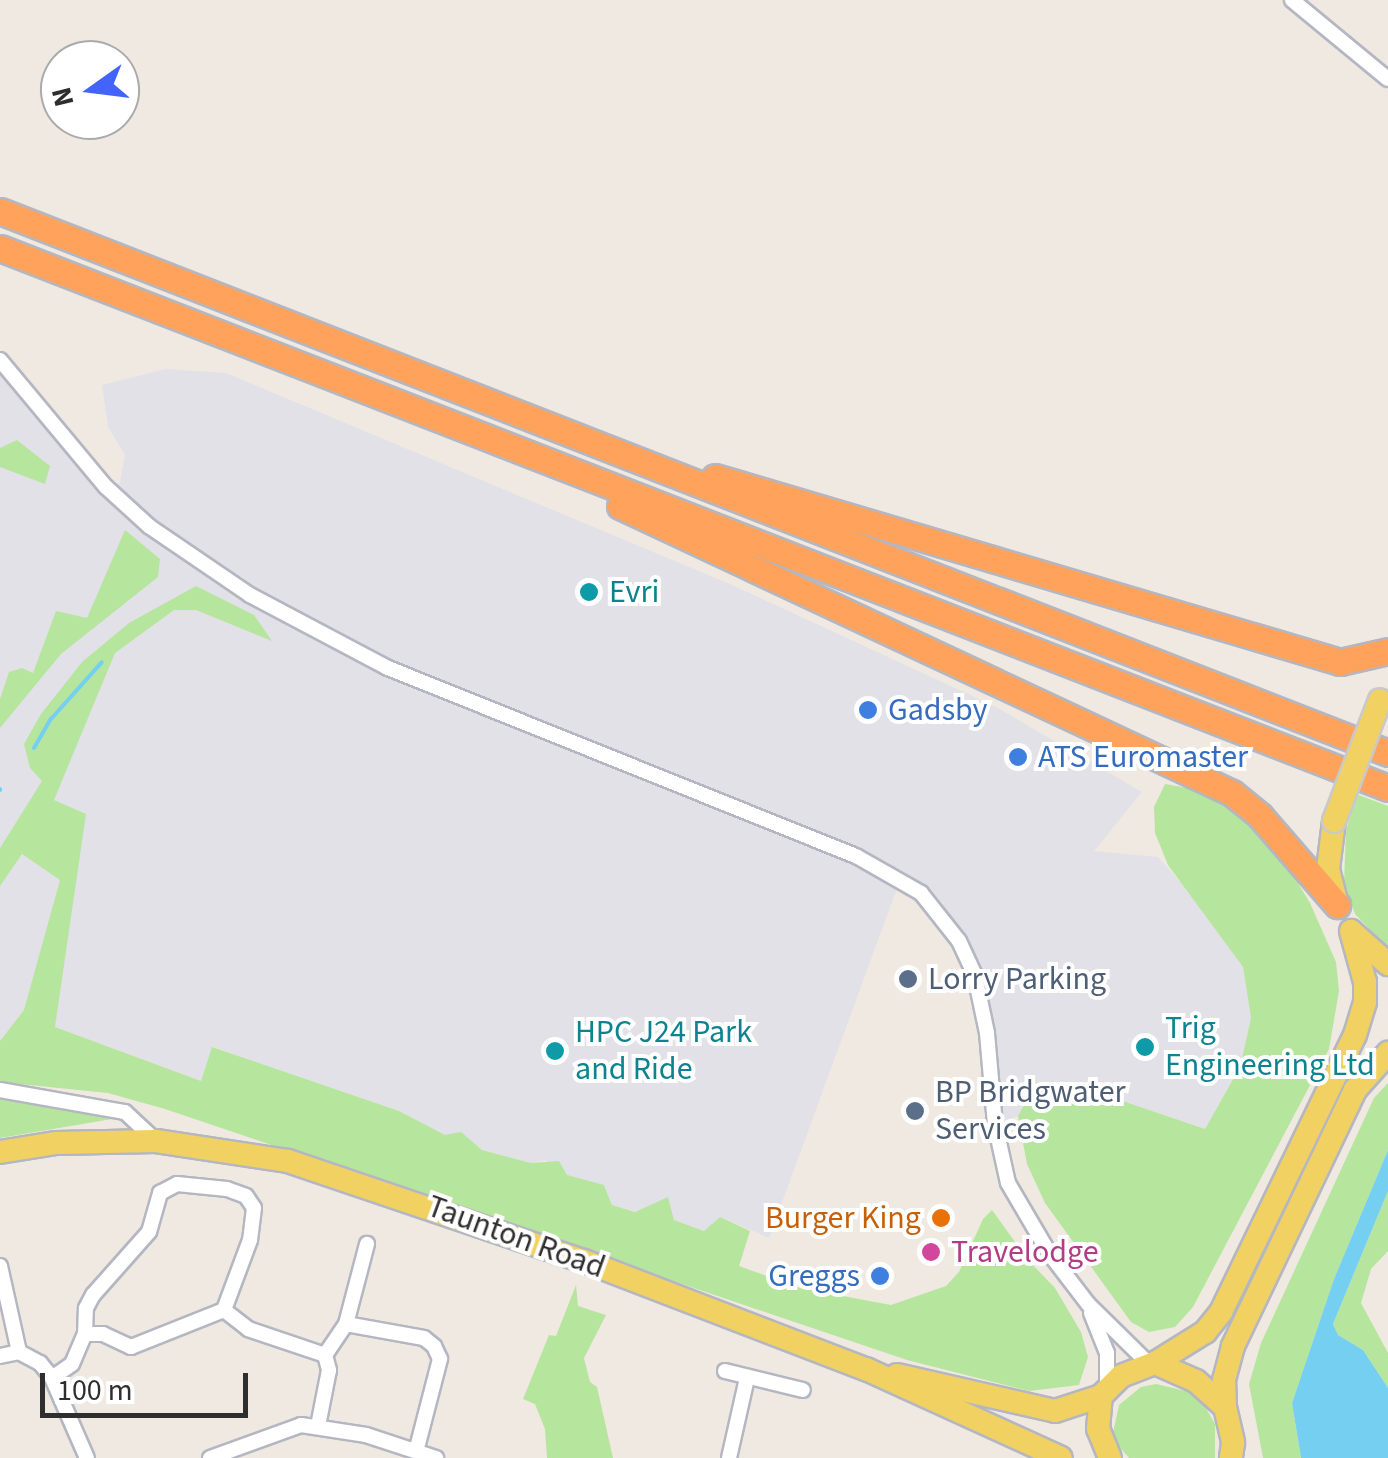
<!DOCTYPE html>
<style>
body{margin:0}
#map{position:relative;width:1388px;height:1458px;overflow:hidden;background:#efe9e1;font-family:"Source Sans 3",sans-serif}
div>[style]{position:absolute}
.industrial>*{inset:0;background:#e3e1e8}
.green>*{inset:0;background:#b6e59e}
.water>*{inset:0;background:#75cff0}
.stream>*{height:4px;margin:-2px;padding:0 2px;transform-origin:2px;border-radius:2px;background:#75cff0}
.roads{filter:drop-shadow(2px 0 #b4b7c1) drop-shadow(-2px 0 #b4b7c1) drop-shadow(0 2px #b4b7c1) drop-shadow(0 -2px #b4b7c1)}
.street>*{height:14px;margin:-7px;padding:0 7px;transform-origin:7px;border-radius:7px;background:#fff}
.primary>*{height:22px;margin:-11px;padding:0 11px;transform-origin:11px;border-radius:11px;background:#f2d163}
.highway>*{height:25px;margin:-12.5px;padding:0 12.5px;transform-origin:12.5px;border-radius:12.5px;background:#ffa35c}
.bridges{filter:drop-shadow(2px 0 #c9c9c9) drop-shadow(-2px 0 #c9c9c9) drop-shadow(0 2px #c9c9c9) drop-shadow(0 -2px #c9c9c9)}
.primary-bridge>*{height:22px;margin:-11px;padding:0 11px;transform-origin:11px;border-radius:11px;background:#f2d163}
.dots>*{width:28px;height:28px;translate:-50% -50%;box-sizing:border-box;border:5px solid #fff;border-radius:50%}
span{translate:-50% -50%;white-space:nowrap;text-align:center;line-height:1.15;-webkit-text-stroke:8px #fff;paint-order:stroke}
.culture-label{font-size:32px;color:#0d838f}
.left{translate:0 -50%;text-align:left}
.shop-label{font-size:32px;color:#366cbe}
.right{translate:-100% -50%;text-align:right}
.service-label{font-size:32px;color:#4e5e75}
.food-label{font-size:32px;color:#c56008}
.street-label{font-size:32px;color:#2e2e2e}
.hotel-label{font-size:32px;color:#b23c85}
.north{position:absolute;left:40px;top:40px;width:100px;height:100px;box-sizing:border-box;background:#fff;border:2px solid #ababab;border-radius:50%;rotate:256deg;font-size:28px;font-weight:700;line-height:40px;text-align:center;color:#2e2e2e}
.north::after{content:'';display:block;margin:auto;width:35px;height:45px;background:#4264fb;clip-path:polygon(50% 0,100% 100%,50% 72%,0 100%)}
.scale{position:absolute;left:40px;top:1373px;width:208px;height:45px;box-sizing:border-box;border:5px solid #2e2e2e;border-top:0;padding-left:12px;font-size:30px;line-height:35px;white-space:nowrap;color:#2e2e2e;-webkit-text-stroke:8px #fff;paint-order:stroke}
</style>
<div id="map">
<div class="industrial">
<i style="clip-path:polygon(0 360px,113px 492px,120px 482px,125px 455px,108px 427px,102px 385px,166px 369px,226px 373px,732px 585px,996px 707px,1142px 792px,1094px 851px,1158px 857px,1197px 901px,1243px 967px,1251px 1018px,1240px 1067px,1205px 1129px,1105px 1095px,1038px 1082px,1018px 1116px,995px 1124px,987px 1033px,959px 941px,900px 880px,769px 1238px,720px 1217px,705px 1231px,674px 1220px,668px 1198px,635px 1212px,612px 1205px,604px 1185px,566px 1175px,545px 1160px,531px 1163px,482px 1150px,461px 1133px,445px 1136px,399px 1111px,213px 1047px,201px 1081px,55px 1027px,0 1044px)"></i>
</div>
<div class="green">
<i style="clip-path:polygon(17px 440px,50px 466px,45px 484px,0 467px,0 448px)"></i>
<i style="clip-path:polygon(125px 530px,160px 559px,158px 577px,61px 654px,0 728px,0 699px,9px 672px,22px 668px,33px 673px,56px 611px,87px 618px)"></i>
<i style="clip-path:polygon(196px 586px,254px 615px,272px 641px,196px 610px,174px 610px,115px 653px,54px 800px,86px 814px,55px 1027px,201px 1081px,212px 1047px,399px 1111px,445px 1135px,461px 1132px,482px 1150px,531px 1163px,559px 1161px,567px 1175px,604px 1185px,612px 1205px,635px 1212px,668px 1197px,674px 1220px,704px 1231px,720px 1217px,750px 1231px,739px 1266px,800px 1288px,891px 1305px,946px 1286px,959px 1272px,983px 1219px,992px 1210px,1028px 1260px,1055px 1288px,1081px 1332px,1088px 1357px,1079px 1385px,1029px 1391px,907px 1360px,165px 1109px,108px 1093px,0 1082px,0 1041px,24px 1010px,60px 880px,22px 854px,0 886px,0 848px,42px 781px,30px 768px,24px 744px,41px 714px,82px 662px,129px 623px)"></i>
<i style="clip-path:polygon(1165px 784px,1210px 792px,1250px 814px,1272px 840px,1310px 903px,1336px 962px,1339px 991px,1329px 1049px,1193px 1307px,1175px 1327px,1149px 1332px,1131px 1322px,1045px 1203px,1027px 1164px,1018px 1116px,1037px 1082px,1105px 1095px,1205px 1129px,1240px 1067px,1251px 1018px,1243px 967px,1168px 865px,1155px 833px,1154px 807px)"></i>
<i style="clip-path:polygon(1356px 794px,1388px 806px,1388px 949px,1355px 914px,1344px 883px,1346px 831px)"></i>
<i style="clip-path:polygon(1388px 1083px,1388px 1150px,1334px 1279px,1292px 1403px,1301px 1458px,1263px 1458px,1249px 1384px,1261px 1343px,1374px 1098px)"></i>
<i style="clip-path:polygon(0 1098px,52px 1105px,112px 1119px,0 1138px)"></i>
<i style="clip-path:polygon(1388px 1191px,1388px 1251px,1371px 1269px,1361px 1303px,1388px 1353px,1388px 1388px,1363px 1350px,1338px 1335px,1333px 1324px)"></i>
<i style="clip-path:polygon(576px 1285px,578px 1306px,606px 1315px,584px 1358px,590px 1382px,597px 1387px,613px 1458px,547px 1458px,545px 1429px,535px 1404px,523px 1399px,549px 1335px,556px 1336px)"></i>
<i style="clip-path:polygon(1156px 1384px,1190px 1392px,1203px 1403px,1215px 1424px,1215px 1458px,1129px 1458px,1118px 1445px,1113px 1433px,1119px 1405px,1141px 1387px)"></i>
</div>
<div class="water">
<i style="clip-path:polygon(1388px 1150px,1388px 1191px,1333px 1324px,1338px 1335px,1363px 1350px,1388px 1388px,1388px 1458px,1301px 1458px,1292px 1403px,1334px 1279px)"></i>
</div>
<div class="stream">
<i style="left:34px;top:748px;width:34px;rotate:-60deg"></i>
<i style="left:51px;top:719px;width:76px;rotate:-48.2deg"></i>
<i style="left:0;top:790px;width:1px;rotate:-90deg"></i>
</div>
<div class="roads">
<div class="street">
<i style="left:1292px;top:0;width:124px;rotate:39.5deg"></i>
<i style="left:0;top:360px;width:165px;rotate:50.2deg"></i>
<i style="left:106px;top:487px;width:59px;rotate:42.3deg"></i>
<i style="left:150px;top:527px;width:121px;rotate:34.2deg"></i>
<i style="left:250px;top:595px;width:156px;rotate:27.9deg"></i>
<i style="left:388px;top:668px;width:504px;rotate:21.89deg"></i>
<i style="left:856px;top:856px;width:75px;rotate:29.6deg"></i>
<i style="left:921px;top:893px;width:61px;rotate:51.6deg"></i>
<i style="left:959px;top:941px;width:38px;rotate:65deg"></i>
<i style="left:975px;top:976px;width:58px;rotate:78.1deg"></i>
<i style="left:987px;top:1033px;width:91px;rotate:85deg"></i>
<i style="left:995px;top:1124px;width:60px;rotate:77.6deg"></i>
<i style="left:1008px;top:1183px;width:81px;rotate:59.6deg"></i>
<i style="left:1049px;top:1253px;width:64px;rotate:52.6deg"></i>
<i style="left:1088px;top:1304px;width:86px;rotate:44.5deg"></i>
<i style="left:0;top:1090px;width:127px;rotate:10deg"></i>
<i style="left:125px;top:1112px;width:42px;rotate:43.1deg"></i>
<i style="left:0;top:1266px;width:88px;rotate:77.5deg"></i>
<i style="left:1091px;top:1313px;width:43px;rotate:68.2deg"></i>
<i style="left:1107px;top:1353px;width:36px;rotate:90deg"></i>
<i style="left:346px;top:1324px;width:83px;rotate:-75.3deg"></i>
<i style="left:85px;top:1334px;width:26px;rotate:-88deg"></i>
<i style="left:86px;top:1308px;width:15px;rotate:-62deg"></i>
<i style="left:93px;top:1295px;width:84px;rotate:-48.4deg"></i>
<i style="left:149px;top:1232px;width:41px;rotate:-74.2deg"></i>
<i style="left:160px;top:1193px;width:19px;rotate:-28deg"></i>
<i style="left:177px;top:1184px;width:50px;rotate:5.7deg"></i>
<i style="left:227px;top:1189px;width:20px;rotate:20deg"></i>
<i style="left:246px;top:1196px;width:14px;rotate:56deg"></i>
<i style="left:254px;top:1208px;width:32px;rotate:97deg"></i>
<i style="left:250px;top:1240px;width:75px;rotate:110.4deg"></i>
<i style="left:325px;top:1355px;width:37px;rotate:-56deg"></i>
<i style="left:346px;top:1324px;width:79px;rotate:10.2deg"></i>
<i style="left:424px;top:1338px;width:13px;rotate:39deg"></i>
<i style="left:434px;top:1346px;width:14px;rotate:65deg"></i>
<i style="left:440px;top:1359px;width:92px;rotate:104.5deg"></i>
<i style="left:0;top:1356px;width:19px;rotate:-12deg"></i>
<i style="left:19px;top:1352px;width:24px;rotate:28deg"></i>
<i style="left:40px;top:1363px;width:19px;rotate:51deg"></i>
<i style="left:52px;top:1378px;width:87px;rotate:66.4deg"></i>
<i style="left:725px;top:1371px;width:80px;rotate:13.7deg"></i>
<i style="left:52px;top:1378px;width:24px;rotate:-35deg"></i>
<i style="left:72px;top:1364px;width:33px;rotate:-67deg"></i>
<i style="left:85px;top:1334px;width:18px"></i>
<i style="left:103px;top:1334px;width:31px;rotate:25deg"></i>
<i style="left:131px;top:1347px;width:100px;rotate:-21.7deg"></i>
<i style="left:224px;top:1310px;width:31px;rotate:38deg"></i>
<i style="left:248px;top:1329px;width:81px;rotate:18.7deg"></i>
<i style="left:325px;top:1355px;width:16px;rotate:75deg"></i>
<i style="left:329px;top:1370px;width:57px;rotate:101.1deg"></i>
<i style="left:210px;top:1458px;width:97px;rotate:-19.9deg"></i>
<i style="left:301px;top:1425px;width:66px;rotate:8.7deg"></i>
<i style="left:366px;top:1435px;width:74px;rotate:18.2deg"></i>
<i style="left:729px;top:1458px;width:82px;rotate:-77.3deg"></i>
</div>
<div class="primary">
<i style="left:1334px;top:821px;width:48px;rotate:97.1deg"></i>
<i style="left:1328px;top:869px;width:38px;rotate:76deg"></i>
<i style="left:1353px;top:933px;width:47px;rotate:41.5deg"></i>
<i style="left:0;top:1152px;width:57px;rotate:-9.1deg"></i>
<i style="left:56px;top:1143px;width:100px;rotate:-1.1deg"></i>
<i style="left:156px;top:1141px;width:134px;rotate:8.6deg"></i>
<i style="left:288px;top:1161px;width:312px;rotate:18.7deg"></i>
<i style="left:584px;top:1261px;width:302px;rotate:21deg"></i>
<i style="left:866px;top:1369px;width:214px;rotate:24.5deg"></i>
<i style="left:1155px;top:1363px;width:45px;rotate:23.7deg"></i>
<i style="left:1196px;top:1381px;width:39px;rotate:42deg"></i>
<i style="left:1225px;top:1407px;width:37px;rotate:77deg"></i>
<i style="left:1233px;top:1443px;width:15px;rotate:98deg"></i>
<i style="left:897px;top:1375px;width:162px;rotate:12.8deg"></i>
<i style="left:1055px;top:1411px;width:48px;rotate:-18.1deg"></i>
<i style="left:1225px;top:1407px;width:27px;rotate:-92deg"></i>
<i style="left:1224px;top:1380px;width:35px;rotate:-75deg"></i>
<i style="left:1233px;top:1346px;width:284px;rotate:-64.5deg"></i>
<i style="left:1355px;top:1090px;width:50px;rotate:-48.3deg"></i>
<i style="left:1110px;top:1458px;width:31px;rotate:-112deg"></i>
<i style="left:1098px;top:1429px;width:33px;rotate:-85deg"></i>
<i style="left:1101px;top:1396px;width:28px;rotate:-45deg"></i>
<i style="left:1121px;top:1376px;width:36px;rotate:-21deg"></i>
<i style="left:1155px;top:1363px;width:59px;rotate:-31.8deg"></i>
<i style="left:1205px;top:1332px;width:26px;rotate:-51deg"></i>
<i style="left:1221px;top:1312px;width:308px;rotate:-64.2deg"></i>
<i style="left:1355px;top:1035px;width:34px;rotate:-73deg"></i>
<i style="left:1365px;top:1002px;width:20px;rotate:-90deg"></i>
<i style="left:1365px;top:982px;width:53px;rotate:-105.4deg"></i>
</div>
<div class="highway">
<i style="left:0;top:211px;width:1490px;rotate:21.33deg"></i>
<i style="left:0;top:248px;width:1489px;rotate:21.26deg"></i>
<i style="left:715px;top:477px;width:652px;rotate:16.49deg"></i>
<i style="left:1340px;top:662px;width:49px;rotate:-12.9deg"></i>
<i style="left:620px;top:506px;width:676px;rotate:25.12deg"></i>
<i style="left:1232px;top:793px;width:36px;rotate:39deg"></i>
<i style="left:1260px;top:816px;width:118px;rotate:49.1deg"></i>
</div>
</div>
<div class="bridges">
<div class="primary-bridge">
<i style="left:1334px;top:821px;width:129px;rotate:-69.2deg"></i>
</div>
</div>
<div class="dots">
<i style="left:589px;top:592px;background:#0f9aa8"></i>
<i style="left:868px;top:710px;background:#3f7fe0"></i>
<i style="left:1018px;top:757px;background:#3f7fe0"></i>
<i style="left:908px;top:979px;background:#5c6f8a"></i>
<i style="left:1145px;top:1047px;background:#0f9aa8"></i>
<i style="left:555px;top:1051px;background:#0f9aa8"></i>
<i style="left:915px;top:1111px;background:#5c6f8a"></i>
<i style="left:941px;top:1218px;background:#e8710a"></i>
<i style="left:931px;top:1252px;background:#d1479c"></i>
<i style="left:880px;top:1276px;background:#3f7fe0"></i>
</div>
<div class="culture-label">
<span class="left" style="left:609px;top:592px">Evri</span>
<span class="left" style="left:1165px;top:1047px">Trig<br>Engineering Ltd</span>
<span class="left" style="left:575px;top:1051px">HPC J24 Park<br>and Ride</span>
</div>
<div class="shop-label">
<span class="left" style="left:888px;top:710px">Gadsby</span>
<span class="left" style="left:1038px;top:757px">ATS Euromaster</span>
<span class="right" style="left:860px;top:1276px">Greggs</span>
</div>
<div class="service-label">
<span class="left" style="left:928px;top:979px">Lorry Parking</span>
<span class="left" style="left:935px;top:1111px">BP Bridgwater<br>Services</span>
</div>
<div class="food-label">
<span class="right" style="left:921px;top:1218px">Burger King</span>
</div>
<div class="street-label">
<span style="left:516px;top:1237px;rotate:20deg">Taunton Road</span>
</div>
<div class="hotel-label">
<span class="left" style="left:951px;top:1252px">Travelodge</span>
</div>
<div class="north">N</div>
<div class="scale">100 m</div>
</div>
